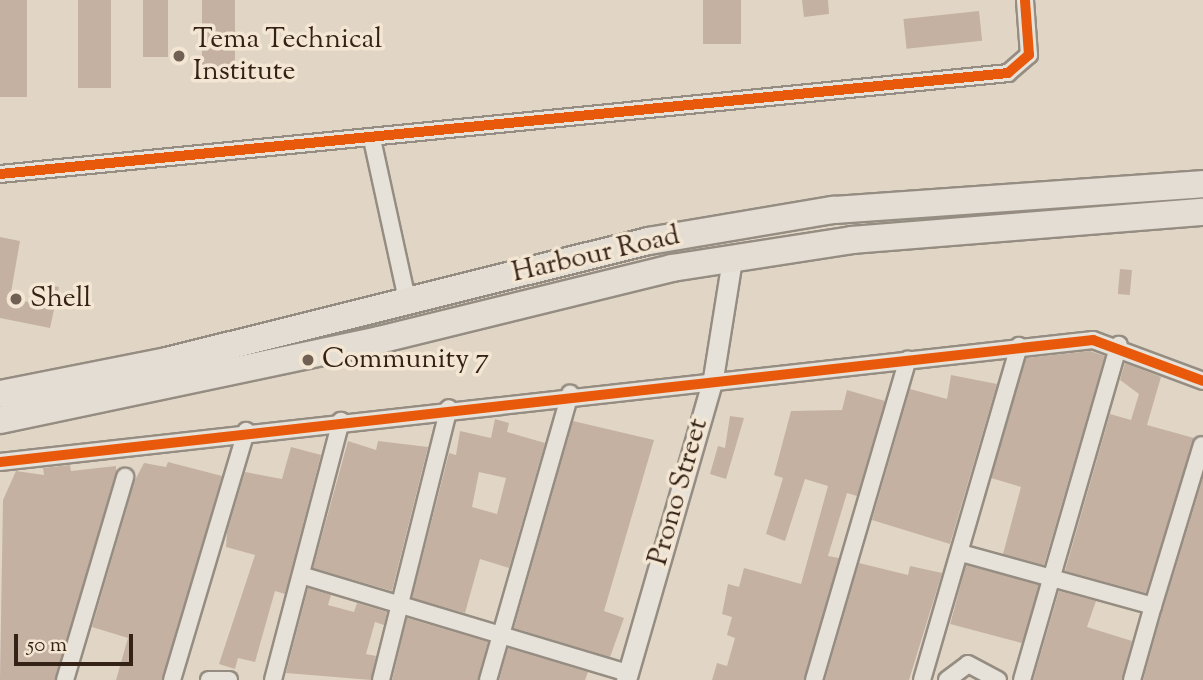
<!DOCTYPE html>
<style>
body{margin:0}
#map{position:relative;width:1203px;height:680px;overflow:hidden;background:#e1d6c5;font-family:"Sorts Mill Goudy",serif}
div>[style]{position:absolute}
.building>*{inset:0;background:#c4b1a2;transform-origin:0 0}
.roads{filter:drop-shadow(2px 0 #968d82) drop-shadow(-2px 0 #968d82) drop-shadow(0 2px #968d82) drop-shadow(0 -2px #968d82)}
.minor>*{height:16px;margin:-8px;padding:0 8px;transform-origin:8px;border-radius:8px;background:#e7e2d9}
.tertiary>*{height:19px;margin:-9.5px;padding:0 9.5px;transform-origin:9.5px;border-radius:9.5px;background:#e7e2d9}
.trunk>*{height:26px;margin:-13px;padding:0 13px;transform-origin:13px;border-radius:13px;background:#e4ddd3}
.cycleway>*{height:10px;margin:-5px;padding:0 5px;transform-origin:5px;border-radius:5px;background:#e8590c}
.dots>*{width:19px;height:19px;translate:-50% -50%;box-sizing:border-box;border:4px solid #f3e6d2;border-radius:50%}
span{translate:-50% -50%;white-space:nowrap;text-align:center;line-height:1.15;-webkit-text-stroke:7px #f3e6d2;paint-order:stroke}
.poi-label{font-size:28px;color:#352217}
.left{translate:0 -50%;text-align:left}
.street-label{font-size:28px;color:#352217}
.scale{position:absolute;left:14px;top:634px;width:119px;height:32px;box-sizing:border-box;border:4px solid #352217;border-top:0;padding-left:9px;font-size:21px;line-height:24px;white-space:nowrap;color:#352217;-webkit-text-stroke:5px #f3e6d2;paint-order:stroke}
</style>
<div id="map">
<div class="building">
<i style="left:0;top:0;width:27px;height:97px"></i>
<i style="left:78px;top:0;width:33px;height:88px"></i>
<i style="left:143px;top:0;width:25px;height:57px"></i>
<i style="left:202px;top:0;width:33px;height:73px"></i>
<i style="left:703px;top:0;width:38px;height:44px"></i>
<i style="clip-path:polygon(802px 0,828px 0,829px 14px,804px 17px)"></i>
<i style="left:979px;top:11px;width:30px;height:76px;rotate:84deg"></i>
<i style="clip-path:polygon(0 237px,20px 241px,10px 298px,33px 303px,38px 283px,59px 287px,50px 328px,0 318px)"></i>
<i style="left:1120px;top:269px;width:12px;height:25px;rotate:5deg"></i>
<i style="clip-path:polygon(1090px 351px,1105px 356px,1044px 565px,1003px 554px,1021px 487px,991px 478px,1026px 358px)"></i>
<i style="clip-path:polygon(1125px 363px,1161px 377px,1147px 425px,1194px 438px,1146px 593px,1065px 571px,1110px 414px,1131px 420px,1139px 394px,1120px 380px)"></i>
<i style="clip-path:polygon(951px 375px,997px 384px,950px 544px,872px 520px,910px 389px,947px 399px)"></i>
<i style="clip-path:polygon(847px 390px,885px 401px,857px 496px,847px 493px,828px 556px,839px 558px,804px 680px,712px 680px,717px 663px,727px 666px,735px 638px,727px 635px,732px 617px,722px 614px,728px 584px,739px 587px,744px 568px,801px 584px,828px 486px,805px 479px,785px 541px,766px 534px,783px 478px,774px 475px,791px 411px,842px 410px)"></i>
<i style="clip-path:polygon(730px 416px,744px 418px,726px 479px,710px 474px,718px 446px,725px 448px)"></i>
<i style="clip-path:polygon(evenodd,495px 419px,509px 423px,507px 432px,545px 443px,509px 568px,480px 559px,465px 613px,412px 598px,449px 453px,456px 455px,460px 431px,491px 438px,495px 419px,479px 472px,506px 478px,497px 514px,472px 507px,479px 472px)"></i>
<i style="clip-path:polygon(573px 421px,654px 440px,604px 611px,624px 618px,610px 657px,514px 628px)"></i>
<i style="clip-path:polygon(348px 441px,376px 450px,378px 441px,428px 447px,392px 591px,313px 568px)"></i>
<i style="clip-path:polygon(291px 447px,321px 455px,285px 594px,275px 591px,255px 662px,238px 658px,235px 669px,219px 664px,255px 555px,226px 547px,227px 532px,245px 472px,282px 479px)"></i>
<i style="clip-path:polygon(168px 462px,222px 476px,162px 680px,116px 680px,128px 638px,92px 627px,135px 480px,144px 463px,166px 467px)"></i>
<i style="clip-path:polygon(70px 465px,71px 471px,116px 466px,116px 472px,55px 680px,0 680px,3px 500px,16px 471px,44px 475px,43px 468px)"></i>
<i style="clip-path:polygon(1203px 478px,1203px 680px,1143px 680px,1163px 609px)"></i>
<i style="clip-path:polygon(859px 563px,908px 575px,910px 566px,942px 573px,909px 680px,825px 680px)"></i>
<i style="left:966px;top:565px;width:76px;height:61px;rotate:15deg"></i>
<i style="clip-path:polygon(308px 588px,331px 595px,328px 605px,354px 612px,357px 603px,387px 612px,384px 625px,375px 622px,366px 654px,376px 656px,371px 680px,286px 673px)"></i>
<i style="clip-path:polygon(1059px 591px,1096px 601px,1087px 627px,1132px 641px,1122px 680px,1033px 680px)"></i>
<i style="clip-path:polygon(407px 618px,488px 642px,478px 680px,392px 680px)"></i>
<i style="clip-path:polygon(508px 648px,588px 672px,585px 680px,499px 680px)"></i>
</div>
<div class="roads">
<div class="minor">
<i style="left:372px;top:139px;width:164px;rotate:77.7deg"></i>
<i style="left:0;top:174px;width:1013px;rotate:-5.72deg"></i>
<i style="left:1008px;top:73px;width:28px;rotate:-41deg"></i>
<i style="left:1029px;top:55px;width:55px;rotate:-94.2deg"></i>
<i style="left:0;top:462px;width:1100px;rotate:-6.37deg"></i>
<i style="left:1093px;top:340px;width:117px;rotate:20.4deg"></i>
<i style="left:961px;top:553px;width:199px;rotate:15.4deg"></i>
<i style="left:1153px;top:606px;width:168px;rotate:-73.1deg"></i>
<i style="left:304px;top:576px;width:338px;rotate:16.7deg"></i>
<i style="left:65px;top:680px;width:212px;rotate:-73.5deg"></i>
<i style="left:172px;top:680px;width:260px;rotate:-73.4deg"></i>
<i style="left:209px;top:680px;width:20px"></i>
<i style="left:273px;top:680px;width:268px;rotate:-75.3deg"></i>
<i style="left:381px;top:680px;width:280px;rotate:-76deg"></i>
<i style="left:488px;top:680px;width:298px;rotate:-74deg"></i>
<i style="left:814px;top:680px;width:334px;rotate:-73.7deg"></i>
<i style="left:922px;top:680px;width:348px;rotate:-73.8deg"></i>
<i style="left:947px;top:680px;width:26px;rotate:-37deg"></i>
<i style="left:968px;top:664px;width:34px;rotate:28deg"></i>
<i style="left:1022px;top:680px;width:349px;rotate:-73.9deg"></i>
<i style="left:1132px;top:680px;width:77px;rotate:-74.2deg"></i>
</div>
<div class="tertiary">
<i style="left:626px;top:680px;width:314px;rotate:-73.9deg"></i>
<i style="left:713px;top:378px;width:120px;rotate:-80.9deg"></i>
</div>
<div class="trunk">
<i style="left:0;top:394px;width:170px;rotate:-11.2deg"></i>
<i style="left:167px;top:361px;width:497px;rotate:-14deg"></i>
<i style="left:649px;top:241px;width:187px;rotate:-9.6deg"></i>
<i style="left:833px;top:210px;width:371px;rotate:-4deg"></i>
<i style="left:0;top:420px;width:387px;rotate:-11.9deg"></i>
<i style="left:379px;top:340px;width:302px;rotate:-13.8deg"></i>
<i style="left:672px;top:268px;width:182px;rotate:-8.8deg"></i>
<i style="left:852px;top:240px;width:352px;rotate:-4.6deg"></i>
</div>
</div>
<div class="cycleway">
<i style="left:0;top:174px;width:1013px;rotate:-5.72deg"></i>
<i style="left:1008px;top:73px;width:28px;rotate:-41deg"></i>
<i style="left:1029px;top:55px;width:55px;rotate:-94.2deg"></i>
<i style="left:0;top:462px;width:1100px;rotate:-6.37deg"></i>
<i style="left:1093px;top:340px;width:117px;rotate:20.4deg"></i>
</div>
<div class="dots">
<i style="left:179px;top:56px;background:#716154"></i>
<i style="left:16px;top:299px;background:#716154"></i>
<i style="left:308px;top:360px;background:#716154"></i>
</div>
<div class="poi-label">
<span class="left" style="left:193px;top:56px">Tema Technical<br>Institute</span>
<span class="left" style="left:30px;top:299px">Shell</span>
<span class="left" style="left:322px;top:360px">Community 7</span>
</div>
<div class="street-label">
<span style="left:596px;top:255px;rotate:-13deg">Harbour Road</span>
<span style="left:679px;top:492px;rotate:-74deg">Prono Street</span>
</div>
<div class="scale">50 m</div>
</div>
